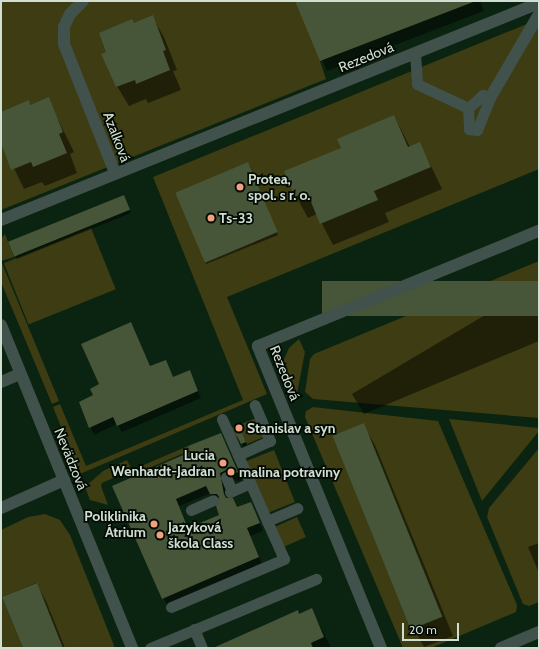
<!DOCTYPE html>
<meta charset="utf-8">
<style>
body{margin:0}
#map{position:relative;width:540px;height:649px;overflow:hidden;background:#0a2411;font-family:Cabin,sans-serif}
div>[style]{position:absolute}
.green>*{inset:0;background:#3d3c12;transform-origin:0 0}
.shadow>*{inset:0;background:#0007}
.building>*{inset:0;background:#475538;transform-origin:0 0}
.service>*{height:11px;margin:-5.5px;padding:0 5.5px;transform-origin:5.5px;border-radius:5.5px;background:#41514b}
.minor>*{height:12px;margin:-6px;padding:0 6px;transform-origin:6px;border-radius:6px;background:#41514b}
.dots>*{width:11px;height:11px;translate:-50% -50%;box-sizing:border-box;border:2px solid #030a04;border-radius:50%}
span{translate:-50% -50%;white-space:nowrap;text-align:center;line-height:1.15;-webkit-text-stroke:3.5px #030a04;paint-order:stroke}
.street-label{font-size:14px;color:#d0dfd2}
.poi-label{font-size:14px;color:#d0dfd2;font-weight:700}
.left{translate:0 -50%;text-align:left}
.right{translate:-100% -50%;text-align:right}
.frame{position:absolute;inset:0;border:2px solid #d0dfd2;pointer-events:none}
.scale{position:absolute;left:402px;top:623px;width:57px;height:18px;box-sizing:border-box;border:2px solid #d0dfd2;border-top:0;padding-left:5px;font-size:12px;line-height:14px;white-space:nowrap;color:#d0dfd2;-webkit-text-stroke:3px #030a04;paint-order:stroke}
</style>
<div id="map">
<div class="green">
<i style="clip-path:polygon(1px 1px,476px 1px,320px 61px,326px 79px,1px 210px)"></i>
<i style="clip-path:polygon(539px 19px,539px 169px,227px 297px,267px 394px,80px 474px,53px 407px,60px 404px,86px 466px,243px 400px,153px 177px)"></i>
<i style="left:91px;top:228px;width:66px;height:94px;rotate:68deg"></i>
<i style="clip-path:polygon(5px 234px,14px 257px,1px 261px,59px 401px,52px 404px,1px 282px,1px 239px)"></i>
<i style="clip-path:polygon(539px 261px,539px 418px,313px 399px,305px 392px,310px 359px,314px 354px)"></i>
<i style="clip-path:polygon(299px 339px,305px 352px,296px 399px,292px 400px,281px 366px,289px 348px)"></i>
<i style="clip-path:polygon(313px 407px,438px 421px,517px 605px,516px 612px,431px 648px,403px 648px,305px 417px,306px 411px)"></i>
<i style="clip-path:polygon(256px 418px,264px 437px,247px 444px,243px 435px,235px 438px,231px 428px)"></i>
<i style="clip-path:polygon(449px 419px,539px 428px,539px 431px,482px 501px)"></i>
<i style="clip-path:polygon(188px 446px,191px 450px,128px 477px,125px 473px,102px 483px,101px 486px,108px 505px,90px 500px,85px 487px,103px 471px,127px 460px,132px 470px)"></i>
<i style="clip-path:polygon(539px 448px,539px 602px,529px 606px,523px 604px,487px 517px,489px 508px)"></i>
<i style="left:274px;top:450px;width:56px;height:30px;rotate:68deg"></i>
<i style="clip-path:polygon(45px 514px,60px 520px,70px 535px,115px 648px,63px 648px,36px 583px,2px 597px,23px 648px,1px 648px,1px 530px,28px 517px)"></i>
<i style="left:297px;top:517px;width:22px;height:25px;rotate:66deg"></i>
</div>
<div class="shadow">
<i style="clip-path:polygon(296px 1px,480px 1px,484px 11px,327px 71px)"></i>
<i style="clip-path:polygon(152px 17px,164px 37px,177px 70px,173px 71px,181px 90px,148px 103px,146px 99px,129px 106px,117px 86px,107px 53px,134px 24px)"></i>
<i style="clip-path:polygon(48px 99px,74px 152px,70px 154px,77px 173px,45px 186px,42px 182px,24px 189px,1px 141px,1px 113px,28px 101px,31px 106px)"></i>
<i style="clip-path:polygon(394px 116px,410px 147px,420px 143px,442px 189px,385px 213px,389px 222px,333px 245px,317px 214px,308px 218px,296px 196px,342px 148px)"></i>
<i style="clip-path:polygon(250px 166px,278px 235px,206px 264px,204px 261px)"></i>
<i style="clip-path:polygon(125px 199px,131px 213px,17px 259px,15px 256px)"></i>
<i style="clip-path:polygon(539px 283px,539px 341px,364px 414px,352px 394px)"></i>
<i style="clip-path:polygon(131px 323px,150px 367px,173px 378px,190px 371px,201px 398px,122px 432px,117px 424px,94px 435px,80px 403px,94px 396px)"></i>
<i style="clip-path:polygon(363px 425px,375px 445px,453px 636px,424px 647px,413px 627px)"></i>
<i style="clip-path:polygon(240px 430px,247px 445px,243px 447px,242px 444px)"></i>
<i style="clip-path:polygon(evenodd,224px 442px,241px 480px,237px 481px,231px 477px,224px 480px,226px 499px,237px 508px,254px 510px,263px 531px,250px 536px,262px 564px,167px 605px,113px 486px,224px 442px,211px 493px,215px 501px,219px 501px,221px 515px,189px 529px,179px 506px,211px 493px)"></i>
<i style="clip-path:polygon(539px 543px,539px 573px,528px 547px)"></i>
<i style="clip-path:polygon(36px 584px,46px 601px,65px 648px,24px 648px)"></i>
<i style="clip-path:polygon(312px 610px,331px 648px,225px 648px,299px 615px)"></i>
</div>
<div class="building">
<i style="clip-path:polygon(295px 1px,472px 1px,473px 2px,320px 61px)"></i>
<i style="clip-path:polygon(153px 15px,166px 50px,163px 51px,170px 70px,136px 84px,135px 80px,116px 87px,101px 54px,106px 52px,99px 33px,132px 19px,134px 23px)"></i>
<i style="clip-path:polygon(49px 97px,63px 132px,59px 134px,67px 153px,33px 167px,31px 162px,11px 170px,1px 143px,1px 112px,29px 100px,30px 105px)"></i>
<i style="clip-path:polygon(394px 115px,408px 147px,420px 142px,431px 167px,374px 191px,378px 200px,320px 224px,307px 192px,295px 197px,284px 171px,341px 148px,337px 139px)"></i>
<i style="left:248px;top:162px;width:76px;height:79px;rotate:67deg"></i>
<i style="left:124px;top:195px;width:16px;height:125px;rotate:68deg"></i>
<i style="left:539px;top:281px;width:35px;height:217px;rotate:90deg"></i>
<i style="clip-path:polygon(131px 322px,150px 366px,166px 360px,173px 377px,190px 370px,198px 391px,117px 426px,113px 417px,89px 428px,79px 402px,93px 395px,90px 389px,99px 384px,81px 344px)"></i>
<i style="left:364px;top:423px;width:209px;height:34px;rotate:68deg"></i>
<i style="clip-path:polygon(239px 425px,246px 442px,241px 444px,233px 428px)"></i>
<i style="clip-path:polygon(evenodd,221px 433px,238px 472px,233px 475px,226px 470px,220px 473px,224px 494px,226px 498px,233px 498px,237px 507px,251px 502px,260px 523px,247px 528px,259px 557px,162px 599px,112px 486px,190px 452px,188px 446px,221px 433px,206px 486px,210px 494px,217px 494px,219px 497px,216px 506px,219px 515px,188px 528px,176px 499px,206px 486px)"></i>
<i style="clip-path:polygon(37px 583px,63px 648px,23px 648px,2px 597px)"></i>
<i style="clip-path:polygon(312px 608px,324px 637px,311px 643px,313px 648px,213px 648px,298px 610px,299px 614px)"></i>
</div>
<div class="service">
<i style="left:415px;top:53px;width:31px;rotate:86deg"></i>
<i style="left:417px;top:84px;width:56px;rotate:25.2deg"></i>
<i style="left:468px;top:108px;width:21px;rotate:87deg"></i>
<i style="left:469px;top:129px;width:8px;rotate:7deg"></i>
<i style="left:477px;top:130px;width:35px;rotate:-68deg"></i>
<i style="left:490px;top:98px;width:8px;rotate:-157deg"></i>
<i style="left:483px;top:95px;width:20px;rotate:139deg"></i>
<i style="left:222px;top:419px;width:111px;rotate:66.2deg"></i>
<i style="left:267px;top:521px;width:33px;rotate:-23deg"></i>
<i style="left:238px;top:455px;width:35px;rotate:-24deg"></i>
<i style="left:270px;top:441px;width:39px;rotate:-113deg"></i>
<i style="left:226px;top:477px;width:15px;rotate:67deg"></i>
<i style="left:230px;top:492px;width:22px;rotate:-24deg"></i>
<i style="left:191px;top:510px;width:24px;rotate:-24deg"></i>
<i style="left:171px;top:607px;width:123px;rotate:-23deg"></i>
<i style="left:284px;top:559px;width:42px;rotate:-114.1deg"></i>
<i style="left:194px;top:629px;width:21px;rotate:67deg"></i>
<i style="left:150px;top:648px;width:180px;rotate:-22.6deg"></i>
</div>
<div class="minor">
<i style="left:83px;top:1px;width:18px;rotate:135deg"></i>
<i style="left:70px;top:14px;width:14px;rotate:115deg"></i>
<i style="left:64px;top:27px;width:17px;rotate:90deg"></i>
<i style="left:64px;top:44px;width:139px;rotate:68.4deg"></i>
<i style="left:490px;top:98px;width:97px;rotate:-59.7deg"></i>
<i style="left:1px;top:220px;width:580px;rotate:-21.97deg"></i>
<i style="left:1px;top:325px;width:349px;rotate:67.9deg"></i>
<i style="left:1px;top:382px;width:21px;rotate:-23deg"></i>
<i style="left:1px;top:508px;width:69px;rotate:-24deg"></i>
<i style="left:381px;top:648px;width:326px;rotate:-112.2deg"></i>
<i style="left:258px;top:346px;width:304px;rotate:-22.3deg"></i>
<i style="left:501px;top:648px;width:41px;rotate:-22.8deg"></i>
</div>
<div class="dots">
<i style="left:240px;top:187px;background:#f2a17e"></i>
<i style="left:211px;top:218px;background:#f2a17e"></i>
<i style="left:239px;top:428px;background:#f2a17e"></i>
<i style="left:223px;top:463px;background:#f2a17e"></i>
<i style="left:231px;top:472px;background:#f2a17e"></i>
<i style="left:154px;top:524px;background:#f2a17e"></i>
<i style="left:160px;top:535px;background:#f2a17e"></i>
</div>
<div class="street-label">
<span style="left:366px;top:57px;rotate:-22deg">Rezedová</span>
<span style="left:117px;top:137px;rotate:69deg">Azalková</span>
<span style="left:285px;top:373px;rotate:68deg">Rezedová</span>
<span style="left:71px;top:459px;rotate:68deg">Nevädzová</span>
</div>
<div class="poi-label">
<span class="left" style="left:248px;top:187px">Protea,<br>spol. s r. o.</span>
<span class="left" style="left:219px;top:218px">Ts-33</span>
<span class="left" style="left:247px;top:428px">Stanislav a syn</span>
<span class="right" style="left:215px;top:463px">Lucia<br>Wenhardt-Jadran</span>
<span class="left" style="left:239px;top:472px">malina potraviny</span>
<span class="right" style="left:146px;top:524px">Poliklinika<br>Átrium</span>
<span class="left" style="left:168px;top:535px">Jazyková<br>škola Class</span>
</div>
<div class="frame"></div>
<div class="scale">20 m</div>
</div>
